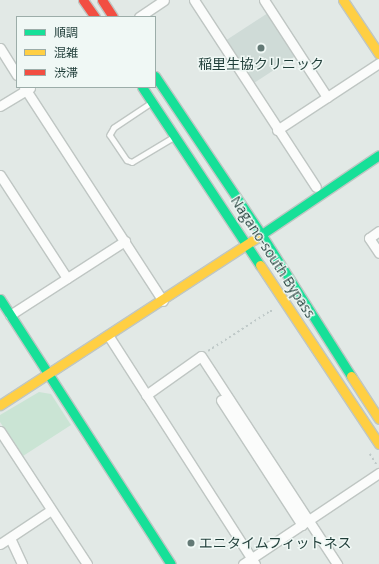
<!DOCTYPE html>
<meta charset="utf-8">
<style>
body{margin:0}
#map{position:relative;width:379px;height:564px;overflow:hidden;background:#e2e9e6;font-family:"Open Sans","Noto Sans JP",sans-serif}
div>[style]{position:absolute}
.built>*{inset:0;background:#cfdbd7;transform-origin:0 0}
.green>*{inset:0;background:#cae4d4}
.path>*{height:1.5px;margin-top:-0.75px;transform-origin:0;background:repeating-linear-gradient(90deg,#bfc9c8 0 2px,transparent 0 5px)}
.roads{filter:drop-shadow(1px 0 #bfc6c3) drop-shadow(-1px 0 #bfc6c3) drop-shadow(0 1px #bfc6c3) drop-shadow(0 -1px #bfc6c3)}
.lane>*{height:4.5px;margin:-2.25px;padding:0 2.25px;transform-origin:2.25px;border-radius:2.25px;background:#fbfcfb}
.street>*{height:9px;margin:-4.5px;padding:0 4.5px;transform-origin:4.5px;border-radius:4.5px;background:#fbfcfb}
.fast>*{height:9px;margin:-4.5px;padding:0 4.5px;transform-origin:4.5px;border-radius:4.5px;background:#16e098}
.slow>*{height:9px;margin:-4.5px;padding:0 4.5px;transform-origin:4.5px;border-radius:4.5px;background:#ffcf43}
.jam>*{height:9px;margin:-4.5px;padding:0 4.5px;transform-origin:4.5px;border-radius:4.5px;background:#f24e42}
.dots>*{width:11px;height:11px;translate:-50% -50%;box-sizing:border-box;border:2px solid #f0f8f5;border-radius:50%}
span{translate:-50% -50%;white-space:nowrap;text-align:center;line-height:1.15;-webkit-text-stroke:3px #f0f8f5;paint-order:stroke}
.poi-label{font-size:14px;color:#1f3d38}
.left{translate:0 -50%;text-align:left}
.street-label{font-size:14px;color:#1f3d38}
.legend{position:absolute;left:16px;top:16px;width:140px;height:72px;box-sizing:border-box;background:#f0f8f5;border:1px solid #9cada9;margin:0;padding:5px 7px;list-style:none;font-size:12px;color:#1f3d38}
.legend li{display:flex;align-items:center;gap:8px;height:20px}
.legend b{width:20px;border:1px solid #9cada9}
</style>
<div id="map">
<div class="built">
<i style="left:268px;top:13px;width:51px;height:50px;rotate:57deg"></i>
</div>
<div class="green">
<i style="clip-path:polygon(39px 392px,51px 394px,71px 425px,23px 456px,0 422px,0 415px)"></i>
</div>
<div class="path">
<i style="left:208px;top:351px;width:74px;rotate:-32.8deg"></i>
<i style="left:270px;top:311px;width:5px"></i>
<i style="left:370px;top:454px;width:13px;rotate:58deg"></i>
</div>
<div class="roads">
<div class="lane">
<i style="left:150px;top:104px;width:43px;rotate:146.3deg"></i>
<i style="left:114px;top:128px;width:8px;rotate:120deg"></i>
<i style="left:110px;top:135px;width:30px;rotate:56deg"></i>
<i style="left:127px;top:160px;width:5px;rotate:22deg"></i>
<i style="left:132px;top:162px;width:47px;rotate:-31deg"></i>
</div>
<div class="street">
<i style="left:194px;top:0;width:223px;rotate:56.9deg"></i>
<i style="left:264px;top:0;width:116px;rotate:57deg"></i>
<i style="left:139px;top:17px;width:30px;rotate:-34deg"></i>
<i style="left:0;top:48px;width:32px;rotate:58deg"></i>
<i style="left:24px;top:87px;width:255px;rotate:57deg"></i>
<i style="left:0;top:106px;width:35px;rotate:-31deg"></i>
<i style="left:277px;top:130px;width:122px;rotate:-33.3deg"></i>
<i style="left:0;top:175px;width:123px;rotate:57deg"></i>
<i style="left:379px;top:231px;width:12px;rotate:145deg"></i>
<i style="left:369px;top:238px;width:18px;rotate:56deg"></i>
<i style="left:10px;top:315px;width:137px;rotate:-32.8deg"></i>
<i style="left:108px;top:335px;width:272px;rotate:57.3deg"></i>
<i style="left:146px;top:395px;width:67px;rotate:-35.3deg"></i>
<i style="left:201px;top:356px;width:249px;rotate:56.8deg"></i>
<i style="left:221px;top:400px;width:149px;rotate:57.1deg"></i>
<i style="left:0;top:431px;width:159px;rotate:56.8deg"></i>
<i style="left:10px;top:538px;width:29px;rotate:65deg"></i>
<i style="left:0;top:544px;width:61px;rotate:-33.7deg"></i>
<i style="left:243px;top:564px;width:164px;rotate:-33.8deg"></i>
</div>
<div class="fast">
<i style="left:155px;top:76px;width:190px;rotate:56.1deg"></i>
<i style="left:261px;top:234px;width:168px;rotate:57.6deg"></i>
<i style="left:142px;top:87px;width:214px;rotate:56.5deg"></i>
<i style="left:256px;top:238px;width:148px;rotate:-34deg"></i>
<i style="left:0;top:299px;width:315px;rotate:57.2deg"></i>
</div>
<div class="slow">
<i style="left:343px;top:0;width:65px;rotate:56.3deg"></i>
<i style="left:260px;top:265px;width:215px;rotate:56.4deg"></i>
<i style="left:351px;top:376px;width:51px;rotate:56.9deg"></i>
<i style="left:0;top:405px;width:306px;rotate:-33.1deg"></i>
</div>
<div class="jam">
<i style="left:83px;top:0;width:21px;rotate:55deg"></i>
<i style="left:102px;top:0;width:20px;rotate:57deg"></i>
</div>
</div>
<div class="dots">
<i style="left:261px;top:48px;background:#637975"></i>
<i style="left:191px;top:543px;background:#637975"></i>
</div>
<div class="poi-label">
<span style="left:261px;top:64px">稲里生協クリニック</span>
<span class="left" style="left:199px;top:543px">エニタイムフィットネス</span>
</div>
<div class="street-label">
<span style="left:273px;top:257px;rotate:57deg">Nagano-south Bypass</span>
</div>
<ul class="legend">
<li><b style="height:5px;background:#16e098"></b>順調</li>
<li><b style="height:5px;background:#ffcf43"></b>混雑</li>
<li><b style="height:5px;background:#f24e42"></b>渋滞</li>
</ul>
</div>
